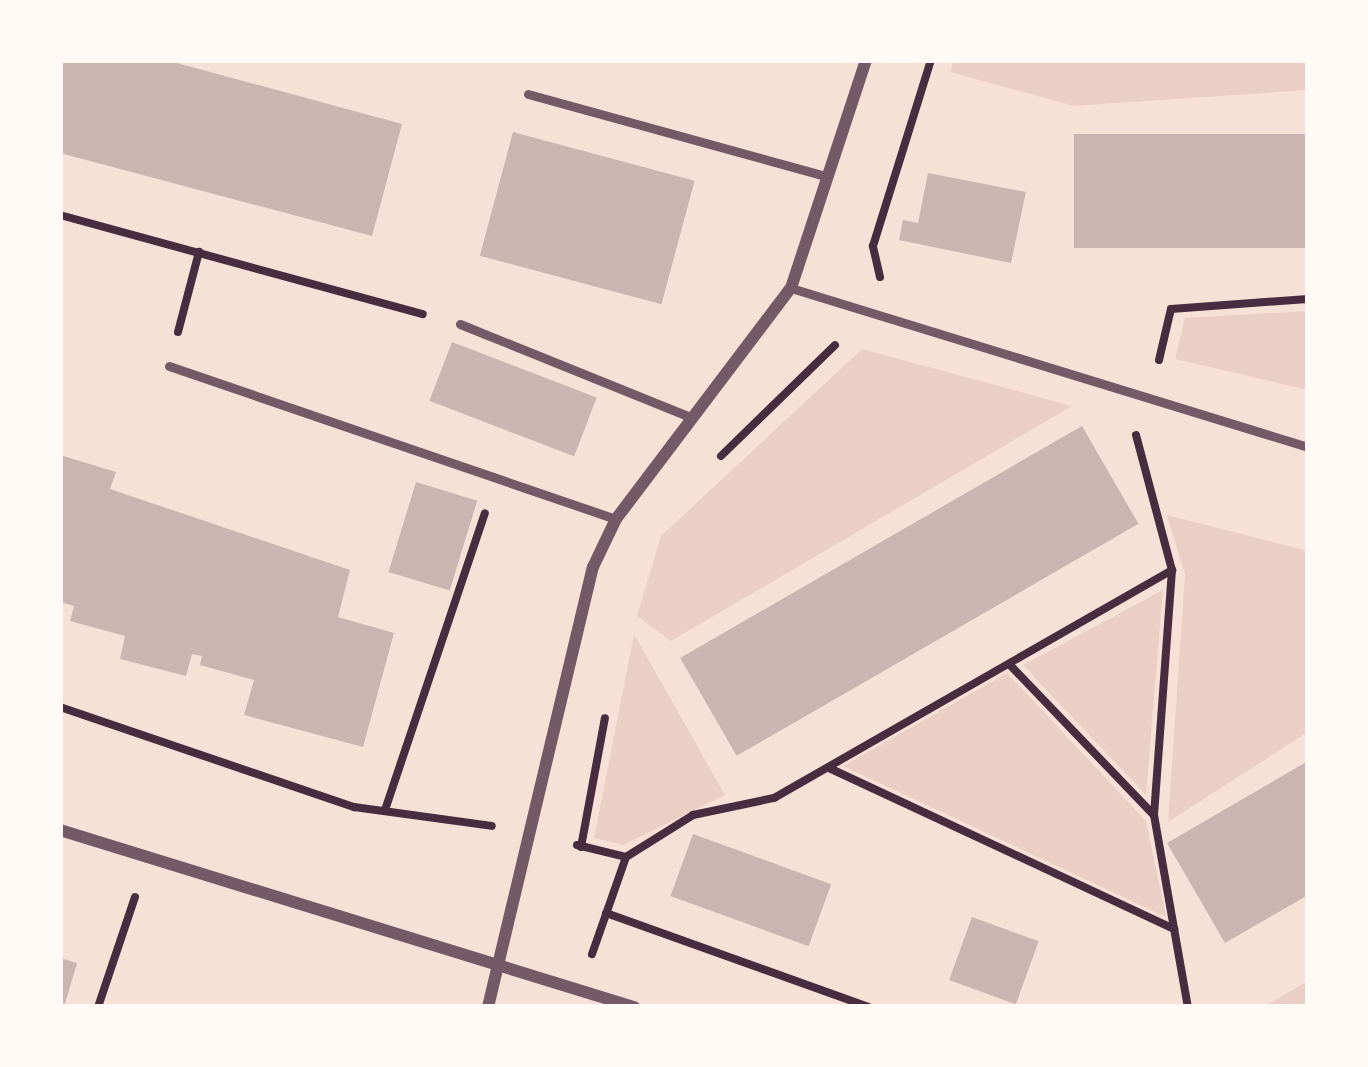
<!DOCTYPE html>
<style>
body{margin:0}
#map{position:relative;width:1368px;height:1067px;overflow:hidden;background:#f7e1d7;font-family:"Asap Condensed",sans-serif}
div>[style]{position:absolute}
.green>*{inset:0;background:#ebcfc5}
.building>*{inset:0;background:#ccb4b1;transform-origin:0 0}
.path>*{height:8px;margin:-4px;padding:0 4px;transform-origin:4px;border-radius:4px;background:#4a2c40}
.service>*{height:9px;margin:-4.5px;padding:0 4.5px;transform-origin:4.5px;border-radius:4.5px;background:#755966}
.minor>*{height:12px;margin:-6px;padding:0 6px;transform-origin:6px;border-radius:6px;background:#755966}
span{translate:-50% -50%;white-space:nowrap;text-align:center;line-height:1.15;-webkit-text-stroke:9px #fffaf5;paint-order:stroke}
.frame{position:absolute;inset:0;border:63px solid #fffaf5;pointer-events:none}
</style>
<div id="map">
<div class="green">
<i style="clip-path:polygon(954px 60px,1308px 60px,1308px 90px,1074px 106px,950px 72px)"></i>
<i style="clip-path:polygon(1308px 311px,1308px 390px,1175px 359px,1185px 318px)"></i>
<i style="clip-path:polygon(862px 349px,1072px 406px,671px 641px,637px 616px,661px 536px)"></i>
<i style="clip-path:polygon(1167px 515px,1308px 551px,1308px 732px,1168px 822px,1185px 575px)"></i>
<i style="clip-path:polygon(1163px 590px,1146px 795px,1023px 665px)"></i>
<i style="clip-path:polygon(634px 634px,725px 795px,623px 845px,594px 838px)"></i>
<i style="clip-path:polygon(1007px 673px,1146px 821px,1166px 917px,843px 766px)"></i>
<i style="clip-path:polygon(1308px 981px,1308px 1007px,1263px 1007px)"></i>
</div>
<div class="building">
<i style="clip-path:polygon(60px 60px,166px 60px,402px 124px,372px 236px,60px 153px)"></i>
<i style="left:513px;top:132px;width:188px;height:128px;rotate:15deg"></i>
<i style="left:1308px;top:134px;width:114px;height:234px;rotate:90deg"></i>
<i style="clip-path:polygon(928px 173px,1026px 192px,1011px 263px,899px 240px,903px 220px,918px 223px)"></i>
<i style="left:452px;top:342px;width:155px;height:63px;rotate:21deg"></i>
<i style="left:1082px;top:426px;width:113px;height:464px;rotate:60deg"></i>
<i style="clip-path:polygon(60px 455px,116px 472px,110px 489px,350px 570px,338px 617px,394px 633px,363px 747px,244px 715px,254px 680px,200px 665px,202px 656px,192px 654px,186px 676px,120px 659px,125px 636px,70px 621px,74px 606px,60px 602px)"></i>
<i style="left:416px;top:482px;width:64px;height:94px;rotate:17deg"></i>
<i style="clip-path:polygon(1308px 761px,1308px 895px,1225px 943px,1167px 843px)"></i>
<i style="left:693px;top:834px;width:147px;height:66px;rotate:20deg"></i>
<i style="left:972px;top:917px;width:71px;height:67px;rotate:20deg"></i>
<i style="clip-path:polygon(60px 958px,77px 963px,64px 1007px,60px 1007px)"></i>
</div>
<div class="path">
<i style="left:60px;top:215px;width:376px;rotate:15.3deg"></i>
<i style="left:880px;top:277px;width:32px;rotate:-103deg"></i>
<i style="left:873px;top:246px;width:195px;rotate:-72.7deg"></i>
<i style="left:178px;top:332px;width:83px;rotate:-75.3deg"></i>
<i style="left:1159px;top:360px;width:52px;rotate:-76.8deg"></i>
<i style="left:1171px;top:309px;width:137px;rotate:-4.2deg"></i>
<i style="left:1136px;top:435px;width:140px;rotate:75.1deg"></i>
<i style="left:721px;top:456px;width:159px;rotate:-44.2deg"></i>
<i style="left:1009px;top:664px;width:208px;rotate:46.2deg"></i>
<i style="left:60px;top:707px;width:311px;rotate:18.8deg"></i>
<i style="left:354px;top:807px;width:139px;rotate:7.8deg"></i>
<i style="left:829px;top:768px;width:381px;rotate:25deg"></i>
<i style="left:385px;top:810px;width:313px;rotate:-71.4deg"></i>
<i style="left:577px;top:845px;width:50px;rotate:13.8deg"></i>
<i style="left:626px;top:857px;width:103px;rotate:109.3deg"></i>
<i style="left:581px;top:847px;width:131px;rotate:-79.5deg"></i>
<i style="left:626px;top:857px;width:79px;rotate:-32.1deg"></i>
<i style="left:693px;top:815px;width:83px;rotate:-11.9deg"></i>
<i style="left:774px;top:798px;width:459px;rotate:-29.8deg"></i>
<i style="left:1172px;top:570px;width:246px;rotate:94.2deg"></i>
<i style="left:1154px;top:815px;width:195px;rotate:80deg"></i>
<i style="left:606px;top:913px;width:279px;rotate:19.7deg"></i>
<i style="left:98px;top:1007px;width:116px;rotate:-71.4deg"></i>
</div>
<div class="service">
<i style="left:528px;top:94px;width:308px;rotate:15.4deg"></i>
<i style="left:791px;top:288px;width:541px;rotate:17.09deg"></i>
<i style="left:460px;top:324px;width:251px;rotate:22deg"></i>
<i style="left:169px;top:366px;width:472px;rotate:18.9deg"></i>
</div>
<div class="minor">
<i style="left:60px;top:830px;width:601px;rotate:17.14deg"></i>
<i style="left:488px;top:1007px;width:452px;rotate:-76.6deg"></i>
<i style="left:593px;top:567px;width:53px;rotate:-64.4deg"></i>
<i style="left:616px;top:519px;width:290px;rotate:-52.9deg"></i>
<i style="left:791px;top:288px;width:240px;rotate:-71.8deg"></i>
</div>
<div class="frame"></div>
</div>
